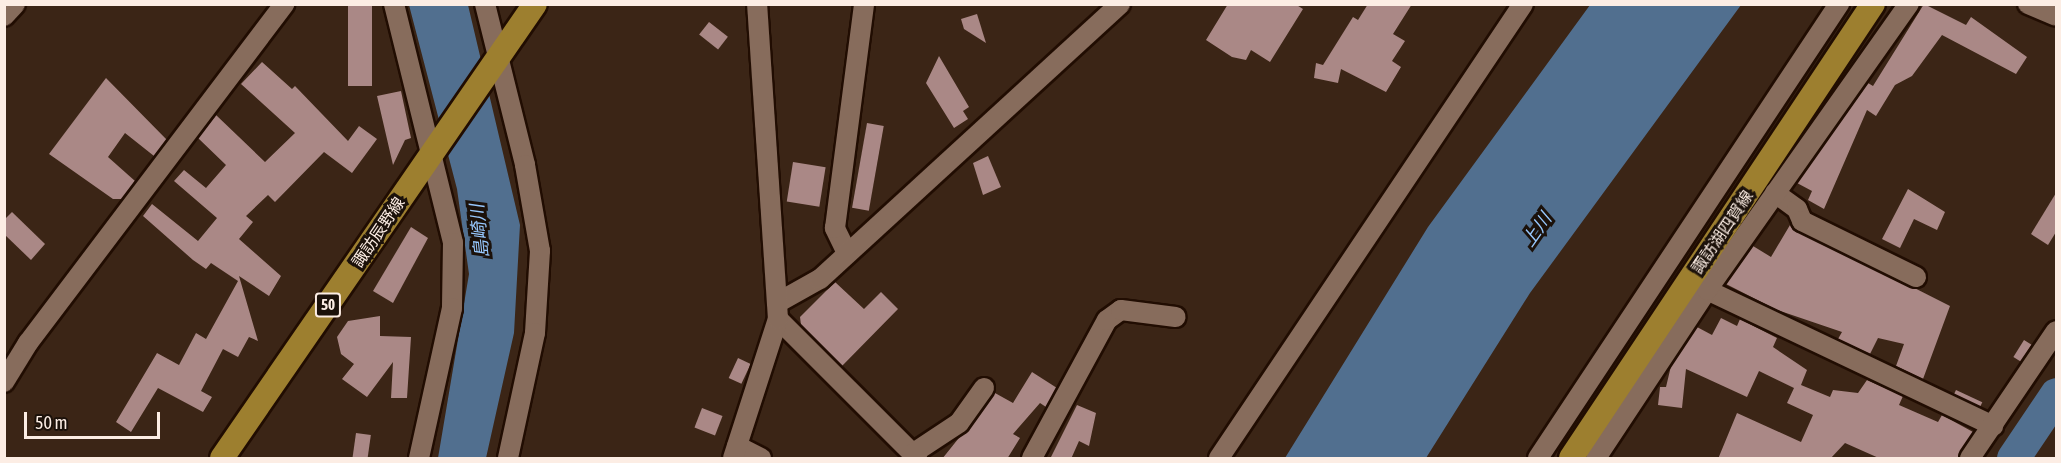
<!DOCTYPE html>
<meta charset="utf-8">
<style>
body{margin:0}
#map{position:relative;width:2061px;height:463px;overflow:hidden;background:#3b2516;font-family:"Asap Condensed","Noto Sans JP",sans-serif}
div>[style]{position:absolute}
.water>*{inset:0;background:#516f8f}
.river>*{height:33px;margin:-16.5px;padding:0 16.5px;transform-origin:16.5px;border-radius:16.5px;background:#516f8f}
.building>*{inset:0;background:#aa8886;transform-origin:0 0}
.roads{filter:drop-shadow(2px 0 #210d02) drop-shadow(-2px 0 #210d02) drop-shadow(0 2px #210d02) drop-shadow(0 -2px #210d02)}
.minor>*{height:20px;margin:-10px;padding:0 10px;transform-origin:10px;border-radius:10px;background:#876c5c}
.major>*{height:24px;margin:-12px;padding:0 12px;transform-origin:12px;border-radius:12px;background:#9d7f2f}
span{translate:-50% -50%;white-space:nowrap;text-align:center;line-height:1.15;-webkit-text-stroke:6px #1b110a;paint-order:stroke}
.shield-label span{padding:2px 4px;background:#1b110a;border:2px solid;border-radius:4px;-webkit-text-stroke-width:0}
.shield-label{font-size:15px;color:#fcede4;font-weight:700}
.street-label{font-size:16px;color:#fcede4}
.water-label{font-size:18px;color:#97c8fe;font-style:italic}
.frame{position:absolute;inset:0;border:6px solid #fcede4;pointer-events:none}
.scale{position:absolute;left:24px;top:412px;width:136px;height:27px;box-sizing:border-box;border:3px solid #fcede4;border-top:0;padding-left:8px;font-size:18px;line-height:21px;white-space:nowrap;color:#fcede4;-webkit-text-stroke:4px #1b110a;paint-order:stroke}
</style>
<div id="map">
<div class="water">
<i style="clip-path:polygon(409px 5px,468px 5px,520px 225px,514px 333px,486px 458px,438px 458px,469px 274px,457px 189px)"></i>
<i style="clip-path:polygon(1590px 5px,1741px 5px,1530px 293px,1426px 458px,1285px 458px,1428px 227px)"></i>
</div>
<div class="river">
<i style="left:2013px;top:458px;width:77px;rotate:-56.1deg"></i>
</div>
<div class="building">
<i style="left:348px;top:4px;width:24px;height:82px"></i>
<i style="clip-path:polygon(1228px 4px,1295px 4px,1303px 9px,1270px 62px,1251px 50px,1246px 60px,1232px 57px,1206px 40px)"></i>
<i style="clip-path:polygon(1368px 4px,1412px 4px,1393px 34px,1405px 41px,1392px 61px,1401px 67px,1386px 92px,1341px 69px,1338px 83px,1314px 78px,1316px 63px,1323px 65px,1353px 17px,1358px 20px)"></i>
<i style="clip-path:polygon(1924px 4px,1966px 25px,1971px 17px,2027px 57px,2016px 74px,1942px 35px,1912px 76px,1895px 85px,1876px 116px,1867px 110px,1824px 209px,1808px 200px,1812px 191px,1797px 183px,1868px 83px,1873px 86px)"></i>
<i style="clip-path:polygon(977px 14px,986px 43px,964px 29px,961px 19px)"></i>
<i style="left:709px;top:22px;width:24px;height:16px;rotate:38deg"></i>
<i style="clip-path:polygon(939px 56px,969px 107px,963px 111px,968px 119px,954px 128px,926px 83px)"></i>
<i style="clip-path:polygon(262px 62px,292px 89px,295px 86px,348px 141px,359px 126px,377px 139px,352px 173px,324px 152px,275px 202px,268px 195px,246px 216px,253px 222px,239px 239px,281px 276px,269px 296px,239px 276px,258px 341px,249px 337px,238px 357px,223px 349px,201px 391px,212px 397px,203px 412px,158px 388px,131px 432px,116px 422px,157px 353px,179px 365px,196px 333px,206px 339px,238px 281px,211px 263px,206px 269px,193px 260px,143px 216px,152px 204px,198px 241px,217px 218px,174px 181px,184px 170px,206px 188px,226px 165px,198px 138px,216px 115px,265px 162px,295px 133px,241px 84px)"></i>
<i style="clip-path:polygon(106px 78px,167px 140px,154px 156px,125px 133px,108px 157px,135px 181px,122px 199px,113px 199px,49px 154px)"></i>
<i style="clip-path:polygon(401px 91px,411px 138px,405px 140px,393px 165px,377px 96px)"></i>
<i style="left:867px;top:123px;width:17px;height:86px;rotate:10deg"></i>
<i style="clip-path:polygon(988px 156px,1001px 187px,983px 195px,973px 163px)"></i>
<i style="left:793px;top:162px;width:33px;height:40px;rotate:9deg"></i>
<i style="clip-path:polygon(1908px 189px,1945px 212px,1937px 230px,1914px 219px,1900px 248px,1882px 239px)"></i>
<i style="clip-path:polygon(2056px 193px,2056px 232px,2048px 245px,2031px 234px)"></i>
<i style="clip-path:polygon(12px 212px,45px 244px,31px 260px,4px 234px,4px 220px)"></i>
<i style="clip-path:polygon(1790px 225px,1950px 306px,1923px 379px,1896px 366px,1904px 344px,1878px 338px,1870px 354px,1838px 339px,1842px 332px,1777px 310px,1726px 284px,1753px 246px,1771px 257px)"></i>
<i style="clip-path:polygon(411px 227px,428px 238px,393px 303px,373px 291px)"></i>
<i style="clip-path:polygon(835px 282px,864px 309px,881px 292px,898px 309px,842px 366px,801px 325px,800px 317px)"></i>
<i style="clip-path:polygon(380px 316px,380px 336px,411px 337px,407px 398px,391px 398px,393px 362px,367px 397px,342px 379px,354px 364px,341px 354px,337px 337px,348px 321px)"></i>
<i style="clip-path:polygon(1721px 318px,1737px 326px,1740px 319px,1777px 338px,1773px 347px,1807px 370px,1801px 385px,1830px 397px,1833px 390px,1858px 393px,1867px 380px,1903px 396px,1899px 405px,1938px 422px,1942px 415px,1973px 432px,1958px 459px,1881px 459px,1845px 443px,1830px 459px,1718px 459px,1737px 413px,1801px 442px,1813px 415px,1787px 403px,1794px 388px,1759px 371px,1747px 397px,1686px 369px,1682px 408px,1658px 405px,1660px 387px,1666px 387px,1671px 366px,1697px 327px,1712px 335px)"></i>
<i style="left:2024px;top:340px;width:9px;height:20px;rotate:32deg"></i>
<i style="left:738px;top:358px;width:14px;height:22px;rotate:25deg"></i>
<i style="clip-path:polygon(1032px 372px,1057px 388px,1046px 407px,1040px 403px,1013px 434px,1020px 438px,1007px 459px,942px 459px,995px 393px,1013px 403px)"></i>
<i style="left:1956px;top:390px;width:29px;height:5px;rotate:25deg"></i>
<i style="clip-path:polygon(1077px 405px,1096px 413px,1089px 446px,1079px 441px,1071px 459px,1050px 459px)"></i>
<i style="left:702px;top:408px;width:22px;height:21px;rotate:21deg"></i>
<i style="left:356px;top:433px;width:15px;height:26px;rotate:8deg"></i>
</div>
<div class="roads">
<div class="minor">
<i style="left:394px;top:4px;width:246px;rotate:76.1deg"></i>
<i style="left:453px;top:243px;width:65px;rotate:90.9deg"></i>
<i style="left:452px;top:308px;width:154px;rotate:102.4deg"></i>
<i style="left:485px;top:4px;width:166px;rotate:76deg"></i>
<i style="left:525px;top:165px;width:87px;rotate:80.1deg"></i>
<i style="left:540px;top:251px;width:82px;rotate:93.5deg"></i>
<i style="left:535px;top:333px;width:128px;rotate:102.2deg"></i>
<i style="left:2028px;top:4px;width:30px;rotate:23deg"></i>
<i style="left:4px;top:16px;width:16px;rotate:-47deg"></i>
<i style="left:1775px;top:193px;width:27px;rotate:36deg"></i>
<i style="left:1797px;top:209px;width:13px;rotate:67deg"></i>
<i style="left:1802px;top:221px;width:127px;rotate:26.2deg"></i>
<i style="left:847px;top:253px;width:28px;rotate:-116deg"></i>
<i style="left:835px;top:228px;width:226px;rotate:-82.6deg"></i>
<i style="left:1707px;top:290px;width:317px;rotate:25.4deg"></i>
<i style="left:777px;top:303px;width:49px;rotate:-29.2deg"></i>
<i style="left:820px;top:279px;width:407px;rotate:-42.5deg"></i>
<i style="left:778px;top:319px;width:197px;rotate:45deg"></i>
<i style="left:4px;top:382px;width:46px;rotate:-58.4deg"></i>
<i style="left:28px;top:343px;width:425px;rotate:-52.9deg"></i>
<i style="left:737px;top:446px;width:27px;rotate:27deg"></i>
<i style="left:912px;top:454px;width:56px;rotate:-33.4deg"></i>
<i style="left:959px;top:423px;width:43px;rotate:-54.5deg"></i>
<i style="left:733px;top:458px;width:146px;rotate:-72.1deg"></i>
<i style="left:778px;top:319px;width:316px;rotate:-93.8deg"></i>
<i style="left:1032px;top:458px;width:157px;rotate:-61.5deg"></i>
<i style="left:1107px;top:320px;width:17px;rotate:-36deg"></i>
<i style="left:1121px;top:310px;width:55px;rotate:7.3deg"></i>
<i style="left:1219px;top:458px;width:546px;rotate:-56.19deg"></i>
<i style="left:1538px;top:458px;width:545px;rotate:-56.46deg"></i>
<i style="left:1596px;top:458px;width:201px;rotate:-56.5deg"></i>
<i style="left:1707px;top:290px;width:350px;rotate:-54.8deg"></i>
<i style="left:1970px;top:458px;width:153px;rotate:-55.9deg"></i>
</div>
<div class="major">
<i style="left:222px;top:458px;width:551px;rotate:-55.42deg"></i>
<i style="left:1571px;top:458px;width:545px;rotate:-56.37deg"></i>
</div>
</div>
<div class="shield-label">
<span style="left:328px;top:305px">50</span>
</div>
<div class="street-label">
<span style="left:378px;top:232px;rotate:-56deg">諏訪辰野線</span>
<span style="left:1722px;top:232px;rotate:-56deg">諏訪湖四賀線</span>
</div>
<div class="water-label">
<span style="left:1537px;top:230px;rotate:-55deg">上川</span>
<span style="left:480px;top:231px;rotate:-96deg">島崎川</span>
</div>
<div class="frame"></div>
<div class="scale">50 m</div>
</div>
